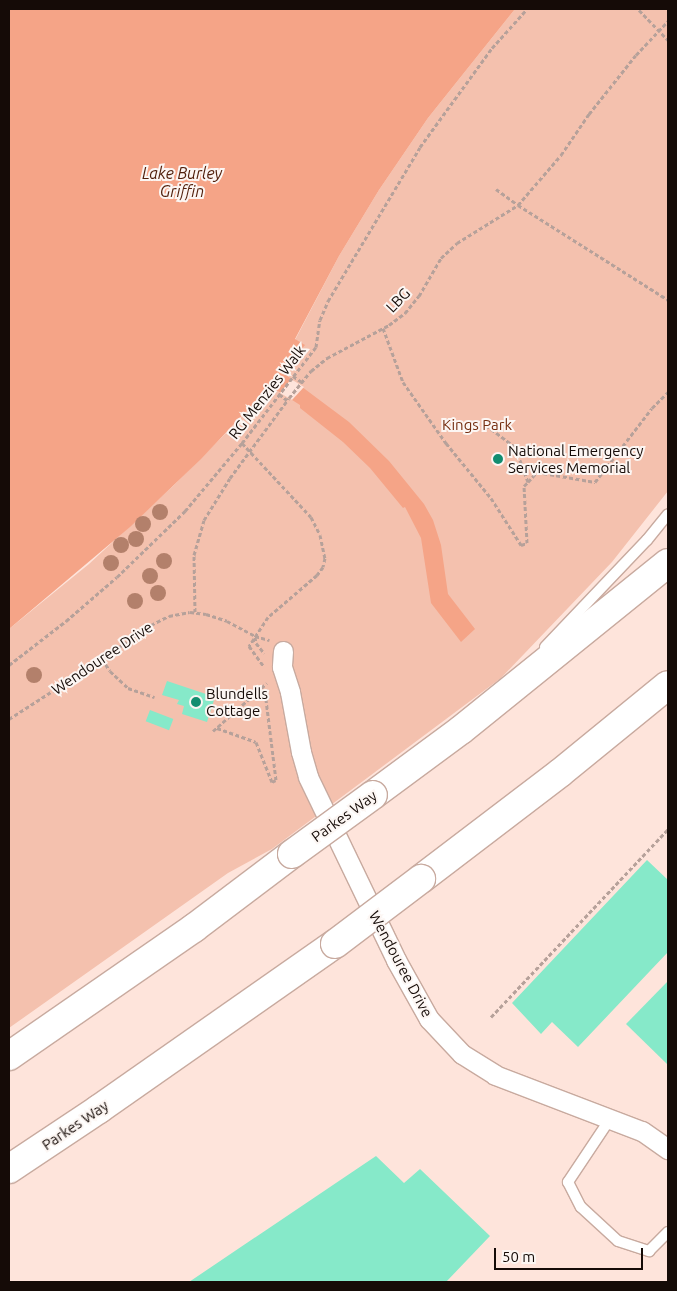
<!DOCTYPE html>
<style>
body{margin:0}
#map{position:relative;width:677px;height:1291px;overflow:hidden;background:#fee4db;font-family:Ubuntu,sans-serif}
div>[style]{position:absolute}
.green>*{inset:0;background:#f4c1ae}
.water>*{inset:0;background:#f5a487}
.pier>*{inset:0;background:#fee4db}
.building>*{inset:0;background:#86e9c9;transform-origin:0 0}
.path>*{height:3px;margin-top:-1.5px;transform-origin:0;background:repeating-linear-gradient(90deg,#b6a19a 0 4px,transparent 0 6.5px)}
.roads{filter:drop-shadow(1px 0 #c8aa9f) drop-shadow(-1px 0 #c8aa9f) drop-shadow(0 1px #c8aa9f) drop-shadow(0 -1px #c8aa9f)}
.lane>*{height:10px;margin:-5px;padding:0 5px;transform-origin:5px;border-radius:5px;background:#fff}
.street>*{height:19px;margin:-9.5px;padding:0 9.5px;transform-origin:9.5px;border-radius:9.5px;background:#fff}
.primary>*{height:28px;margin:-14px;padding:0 14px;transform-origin:14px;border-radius:14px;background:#fff}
.bridges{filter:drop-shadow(1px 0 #c8aa9f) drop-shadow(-1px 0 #c8aa9f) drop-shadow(0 1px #c8aa9f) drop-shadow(0 -1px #c8aa9f)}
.primary-bridge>*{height:28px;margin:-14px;padding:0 14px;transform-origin:14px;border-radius:14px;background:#fff}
.trees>*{width:16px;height:16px;margin:-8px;border-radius:50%;background:#b3806b}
.dots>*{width:14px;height:14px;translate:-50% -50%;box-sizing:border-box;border:2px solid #fcf6f3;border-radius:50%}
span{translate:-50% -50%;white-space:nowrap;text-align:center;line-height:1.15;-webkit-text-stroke:4px #fcf6f3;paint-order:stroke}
.street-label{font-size:15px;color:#150b07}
.park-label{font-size:15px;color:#752e10}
.poi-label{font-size:15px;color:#150b07}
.left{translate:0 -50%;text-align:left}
.water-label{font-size:16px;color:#511f0b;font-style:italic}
.frame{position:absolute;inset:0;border:10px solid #150b07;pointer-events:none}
.scale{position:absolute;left:494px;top:1248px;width:149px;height:22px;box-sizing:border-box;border:2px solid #150b07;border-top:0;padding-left:6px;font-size:15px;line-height:18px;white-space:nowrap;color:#150b07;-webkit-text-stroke:4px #fcf6f3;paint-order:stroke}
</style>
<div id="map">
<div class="green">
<i style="clip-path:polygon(515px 9px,668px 9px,668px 491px,612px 562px,501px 678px,272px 849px,228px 873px,9px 1028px,9px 629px,89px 564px,173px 486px,236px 423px,304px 345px,295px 340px,339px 256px,379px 190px,428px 118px)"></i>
</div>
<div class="water">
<i style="clip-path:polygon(9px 9px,515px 9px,428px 118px,379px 190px,339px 256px,295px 339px,305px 345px,282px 372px,349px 422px,389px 461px,424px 504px,433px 520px,441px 545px,448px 594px,475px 629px,461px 642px,431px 603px,421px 538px,405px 507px,403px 508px,370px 468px,343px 442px,300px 408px,300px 405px,270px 386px,201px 459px,130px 527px,9px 629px)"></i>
</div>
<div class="pier">
<i style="clip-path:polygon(291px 379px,304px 387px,292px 400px,280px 393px)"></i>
</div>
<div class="building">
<i style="clip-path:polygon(167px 681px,215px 697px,207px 722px,182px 714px,184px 706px,177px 704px,179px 700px,162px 695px)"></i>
<i style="left:150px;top:710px;width:25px;height:12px;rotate:21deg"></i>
<i style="clip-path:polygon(647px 860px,668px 880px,668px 952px,578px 1047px,552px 1022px,541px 1034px,512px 1003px)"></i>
<i style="clip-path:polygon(668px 981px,668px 1065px,626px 1024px)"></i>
<i style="clip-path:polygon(376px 1156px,404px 1183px,420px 1169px,490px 1236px,446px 1282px,189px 1282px)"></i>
</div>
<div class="path">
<i style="left:639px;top:10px;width:42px;rotate:46deg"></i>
<i style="left:496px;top:189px;width:27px;rotate:36deg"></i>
<i style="left:518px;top:205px;width:178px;rotate:32.3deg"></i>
<i style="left:383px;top:328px;width:58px;rotate:69.7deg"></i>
<i style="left:403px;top:382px;width:75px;rotate:54.8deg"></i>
<i style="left:446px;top:443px;width:71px;rotate:50.7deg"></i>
<i style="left:491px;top:498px;width:56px;rotate:57.4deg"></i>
<i style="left:521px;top:545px;width:6px;rotate:-18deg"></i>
<i style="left:527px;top:543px;width:57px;rotate:-93deg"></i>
<i style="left:524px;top:486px;width:6px;rotate:-45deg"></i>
<i style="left:528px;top:482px;width:37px;rotate:-110deg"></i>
<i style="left:515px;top:447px;width:38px;rotate:-143deg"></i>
<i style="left:293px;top:376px;width:11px;rotate:34deg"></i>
<i style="left:279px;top:394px;width:10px;rotate:37deg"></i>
<i style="left:242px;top:443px;width:101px;rotate:47deg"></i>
<i style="left:311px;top:517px;width:20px;rotate:63deg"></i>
<i style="left:320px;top:535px;width:24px;rotate:78deg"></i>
<i style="left:325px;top:558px;width:9px;rotate:103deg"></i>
<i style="left:323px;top:567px;width:10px;rotate:127deg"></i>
<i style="left:317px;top:575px;width:65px;rotate:139.4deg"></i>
<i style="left:268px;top:617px;width:35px;rotate:123deg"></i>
<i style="left:249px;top:646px;width:24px;rotate:54deg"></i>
<i style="left:528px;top:482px;width:13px;rotate:-48deg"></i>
<i style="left:537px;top:472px;width:59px;rotate:9.8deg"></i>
<i style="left:595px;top:482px;width:93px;rotate:-52.4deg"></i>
<i style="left:652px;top:408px;width:23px;rotate:-45deg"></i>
<i style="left:195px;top:612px;width:57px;rotate:-91deg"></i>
<i style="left:194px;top:555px;width:36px;rotate:-74deg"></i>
<i style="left:204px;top:520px;width:49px;rotate:-58.2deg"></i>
<i style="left:230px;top:478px;width:99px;rotate:-53.6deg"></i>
<i style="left:289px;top:398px;width:35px;rotate:-51deg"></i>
<i style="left:311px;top:371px;width:21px;rotate:-39deg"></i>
<i style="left:327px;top:358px;width:70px;rotate:-28deg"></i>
<i style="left:389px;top:325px;width:20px;rotate:-37deg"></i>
<i style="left:405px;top:313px;width:22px;rotate:-51deg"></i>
<i style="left:419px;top:296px;width:44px;rotate:-59.9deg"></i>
<i style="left:441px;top:258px;width:22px;rotate:-43deg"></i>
<i style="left:457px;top:243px;width:72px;rotate:-31.9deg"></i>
<i style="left:518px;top:205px;width:66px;rotate:-49.3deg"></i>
<i style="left:561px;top:155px;width:50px;rotate:-55.7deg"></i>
<i style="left:589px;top:114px;width:75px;rotate:-51.5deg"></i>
<i style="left:636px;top:55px;width:47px;rotate:-46.7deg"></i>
<i style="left:255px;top:637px;width:6px;rotate:81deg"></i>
<i style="left:256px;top:643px;width:13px;rotate:51deg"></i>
<i style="left:102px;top:659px;width:14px;rotate:56deg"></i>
<i style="left:110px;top:671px;width:25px;rotate:43deg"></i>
<i style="left:128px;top:688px;width:28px;rotate:19deg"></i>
<i style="left:9px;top:665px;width:72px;rotate:-37.7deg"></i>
<i style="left:66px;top:621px;width:67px;rotate:-40.8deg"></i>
<i style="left:117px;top:577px;width:95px;rotate:-44.1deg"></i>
<i style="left:185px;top:511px;width:89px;rotate:-50deg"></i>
<i style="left:242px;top:443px;width:121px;rotate:-52.4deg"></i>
<i style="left:316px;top:347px;width:27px;rotate:-82deg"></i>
<i style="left:320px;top:320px;width:21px;rotate:-67deg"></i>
<i style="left:328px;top:301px;width:179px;rotate:-59.1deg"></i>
<i style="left:420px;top:147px;width:122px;rotate:-54deg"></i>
<i style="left:492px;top:48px;width:52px;rotate:-48.1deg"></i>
<i style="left:9px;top:719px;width:111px;rotate:-32.8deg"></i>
<i style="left:102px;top:659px;width:60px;rotate:-34.8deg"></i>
<i style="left:151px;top:625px;width:20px;rotate:-27deg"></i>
<i style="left:169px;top:616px;width:21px;rotate:-11deg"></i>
<i style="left:190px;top:612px;width:16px;rotate:7deg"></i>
<i style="left:206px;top:614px;width:22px;rotate:18deg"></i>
<i style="left:227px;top:621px;width:32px;rotate:28deg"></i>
<i style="left:255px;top:636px;width:15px;rotate:16deg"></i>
<i style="left:217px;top:728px;width:41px;rotate:19.7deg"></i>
<i style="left:256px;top:742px;width:43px;rotate:68.2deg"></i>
<i style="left:272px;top:782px;width:4px;rotate:-27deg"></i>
<i style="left:276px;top:780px;width:89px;rotate:-97.1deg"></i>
<i style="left:265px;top:692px;width:4px;rotate:-27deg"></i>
<i style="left:213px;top:731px;width:72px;rotate:-41.6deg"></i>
<i style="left:491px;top:1017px;width:258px;rotate:-46.7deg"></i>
</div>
<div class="roads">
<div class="lane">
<i style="left:545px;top:647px;width:148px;rotate:-46.4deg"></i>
<i style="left:647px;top:540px;width:33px;rotate:-51deg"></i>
<i style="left:610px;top:1119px;width:76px;rotate:123.7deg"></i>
<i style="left:568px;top:1182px;width:28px;rotate:63deg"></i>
<i style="left:581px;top:1207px;width:50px;rotate:42.6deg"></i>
<i style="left:618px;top:1241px;width:33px;rotate:18deg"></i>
<i style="left:649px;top:1251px;width:27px;rotate:-45deg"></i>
</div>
<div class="street">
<i style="left:283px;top:651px;width:16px;rotate:94deg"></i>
<i style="left:282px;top:667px;width:26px;rotate:72deg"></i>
<i style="left:290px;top:692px;width:61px;rotate:79.6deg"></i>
<i style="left:301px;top:752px;width:26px;rotate:74deg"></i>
<i style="left:308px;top:777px;width:203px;rotate:64.3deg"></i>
<i style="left:396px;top:960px;width:68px;rotate:60.8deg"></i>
<i style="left:429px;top:1019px;width:48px;rotate:46.7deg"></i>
<i style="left:462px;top:1054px;width:39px;rotate:32deg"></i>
<i style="left:495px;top:1075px;width:157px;rotate:20.9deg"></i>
<i style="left:642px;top:1131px;width:32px;rotate:35deg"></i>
</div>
<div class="primary">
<i style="left:373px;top:795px;width:109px;rotate:-36.5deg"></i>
<i style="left:461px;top:730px;width:266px;rotate:-38.9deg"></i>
<i style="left:421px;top:879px;width:175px;rotate:-37.3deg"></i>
<i style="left:560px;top:773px;width:139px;rotate:-39.2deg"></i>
<i style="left:9px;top:1056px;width:225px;rotate:-34.7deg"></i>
<i style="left:194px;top:928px;width:123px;rotate:-37.1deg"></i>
<i style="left:9px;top:1169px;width:108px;rotate:-33.7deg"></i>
<i style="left:99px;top:1109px;width:288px;rotate:-35deg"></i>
</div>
</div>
<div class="bridges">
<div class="primary-bridge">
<i style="left:292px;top:854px;width:100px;rotate:-36.1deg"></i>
<i style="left:335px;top:944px;width:108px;rotate:-37.1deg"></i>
</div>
</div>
<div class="trees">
<i style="left:160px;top:512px"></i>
<i style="left:143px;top:524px"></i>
<i style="left:136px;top:539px"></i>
<i style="left:121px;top:545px"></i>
<i style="left:164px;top:561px"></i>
<i style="left:111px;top:563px"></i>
<i style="left:150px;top:576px"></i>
<i style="left:158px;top:593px"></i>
<i style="left:135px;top:601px"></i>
<i style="left:34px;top:675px"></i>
</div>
<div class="dots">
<i style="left:498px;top:459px;background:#138d70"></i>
<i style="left:196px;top:702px;background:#138d70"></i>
</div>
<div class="street-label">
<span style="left:398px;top:300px;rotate:-46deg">LBG</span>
<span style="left:267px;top:392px;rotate:-52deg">RG Menzies Walk</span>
<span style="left:102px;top:658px;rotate:-34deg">Wendouree Drive</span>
<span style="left:344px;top:816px;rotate:-36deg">Parkes Way</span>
<span style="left:401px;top:964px;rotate:62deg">Wendouree Drive</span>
<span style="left:75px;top:1125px;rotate:-34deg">Parkes Way</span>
</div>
<div class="park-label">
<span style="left:477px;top:425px">Kings Park</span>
</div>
<div class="poi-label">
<span class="left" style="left:508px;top:459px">National Emergency<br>Services Memorial</span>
<span class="left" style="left:206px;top:702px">Blundells<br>Cottage</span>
</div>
<div class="water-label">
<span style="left:182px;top:182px">Lake Burley<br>Griffin</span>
</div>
<div class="frame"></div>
<div class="scale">50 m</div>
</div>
